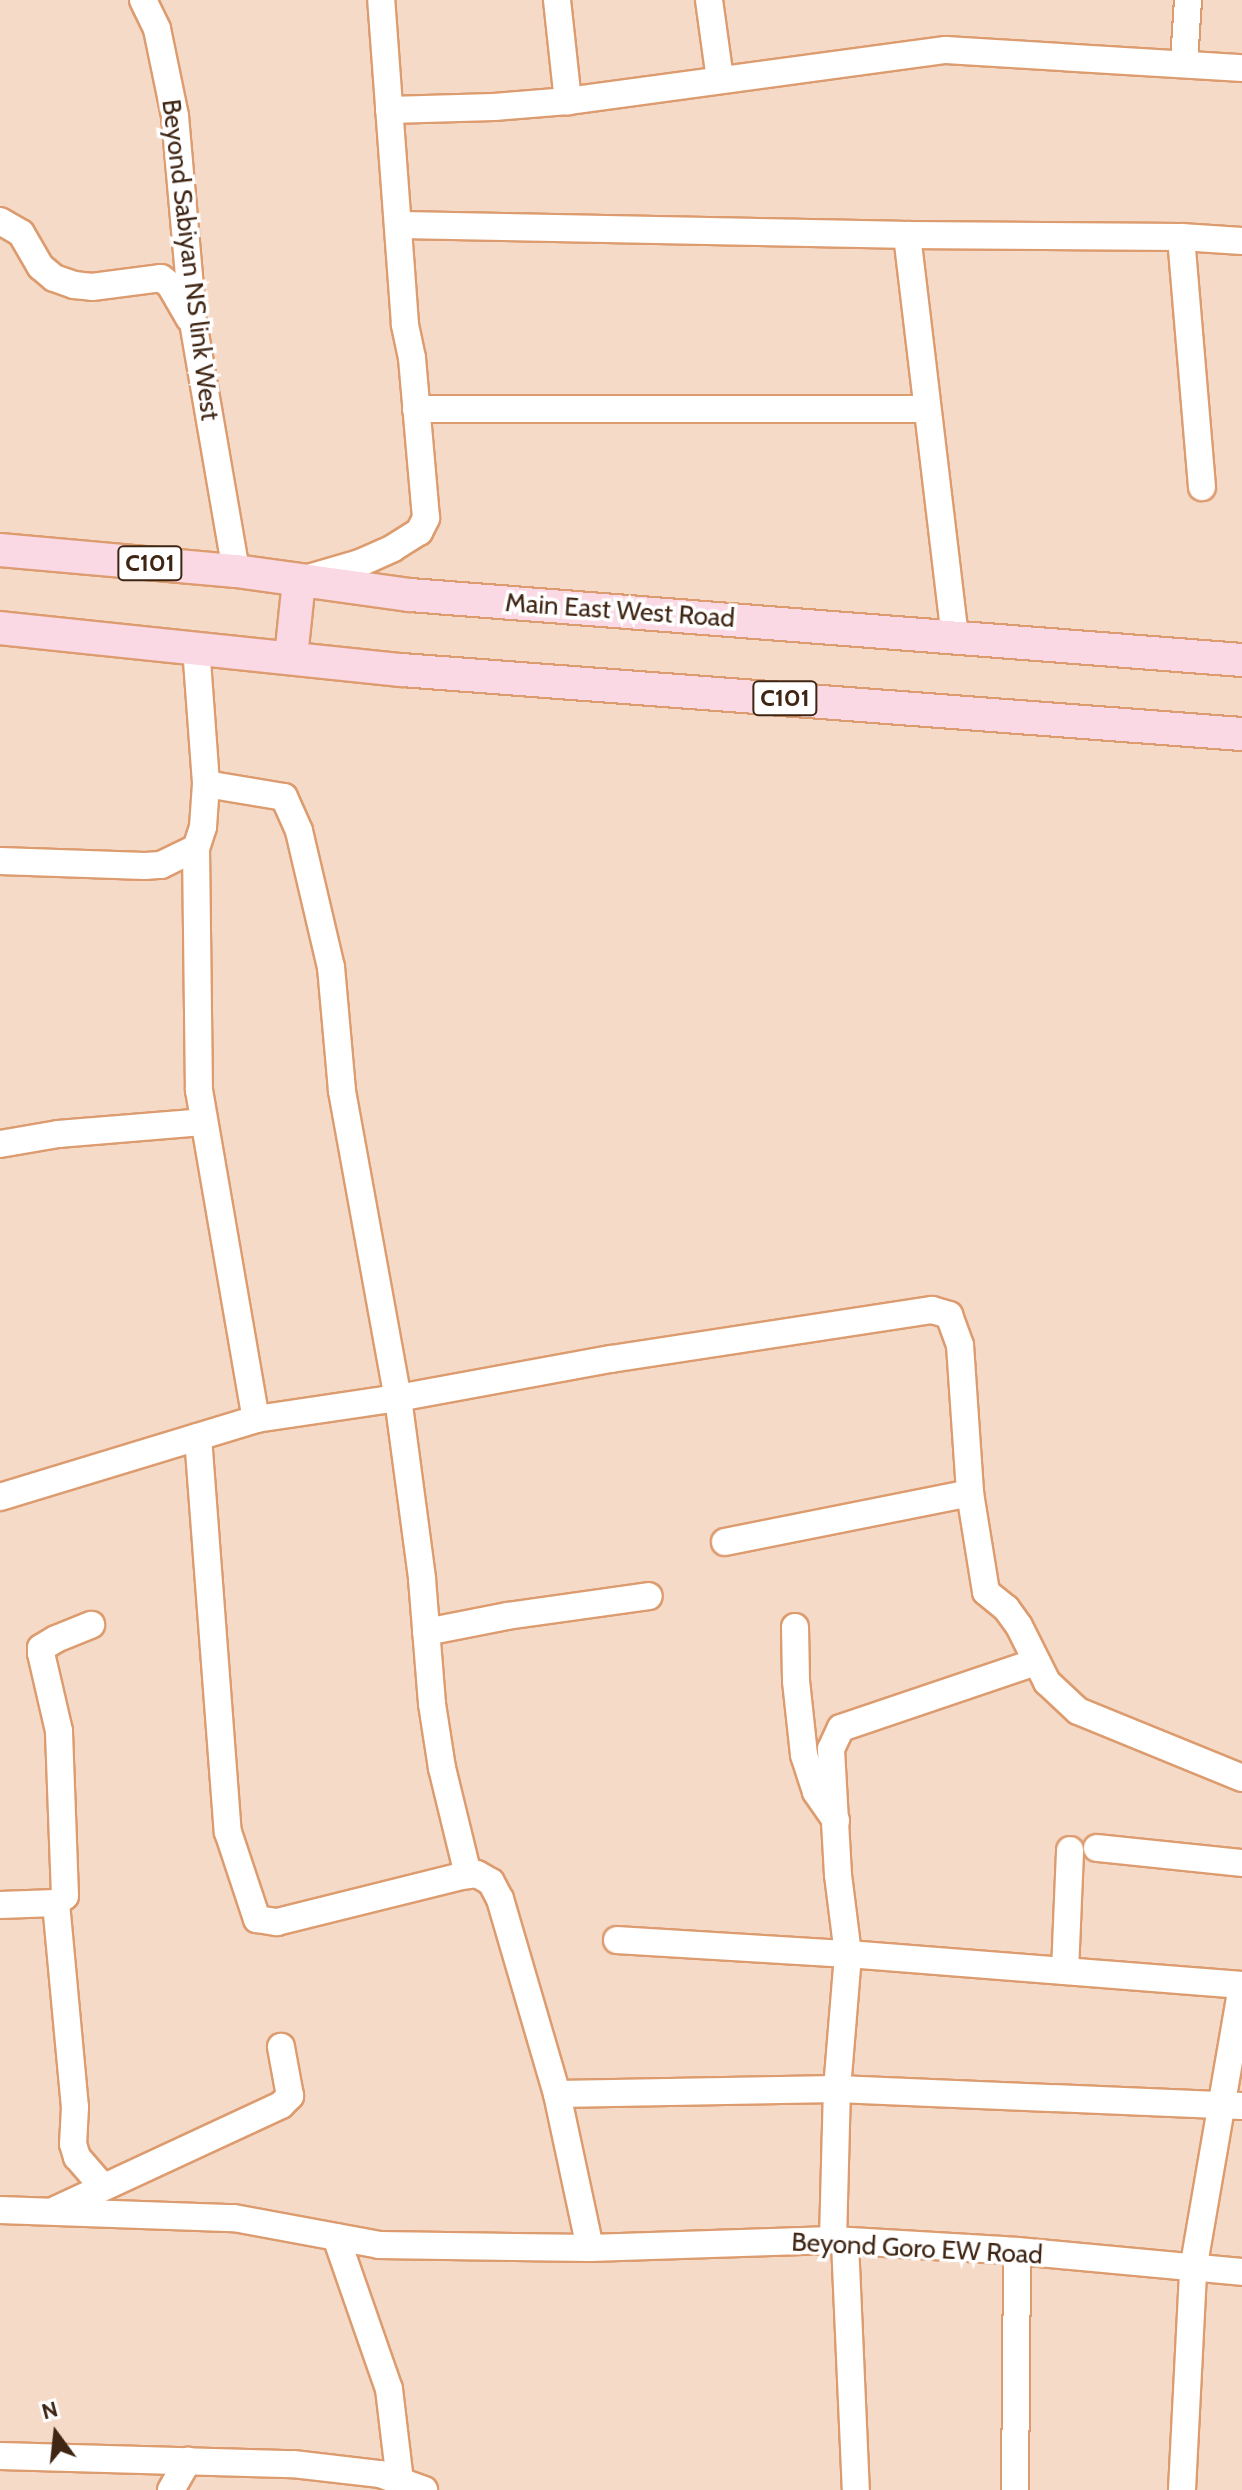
<!DOCTYPE html>
<style>
body{margin:0}
#map{position:relative;width:1242px;height:2490px;overflow:hidden;background:#f6dac8;font-family:Cabin,sans-serif}
div>[style]{position:absolute}
.roads{filter:drop-shadow(2px 0 #dc9c6f) drop-shadow(-2px 0 #dc9c6f) drop-shadow(0 2px #dc9c6f) drop-shadow(0 -2px #dc9c6f)}
.minor>*{height:26px;margin:-13px;padding:0 13px;transform-origin:13px;border-radius:13px;background:#fff}
.major>*{height:32px;margin:-16px;padding:0 16px;transform-origin:16px;border-radius:16px;background:#fad8e4}
span{translate:-50% -50%;white-space:nowrap;text-align:center;line-height:1.15;-webkit-text-stroke:7px #fff;paint-order:stroke}
.shield-label span{padding:2px 6px;background:#fff;border:2px solid;border-radius:6px;-webkit-text-stroke-width:0}
.shield-label{font-size:24px;color:#3f2513;font-weight:700}
.street-label{font-size:26px;color:#3f2513}
.north{position:absolute;left:16px;top:2394px;width:80px;height:80px;-webkit-text-stroke:6px #fff;paint-order:stroke;rotate:345deg;font-size:22px;font-weight:700;line-height:32px;text-align:center;color:#3f2513}
.north::after{content:'';display:block;margin:auto;width:28px;height:36px;background:#3f2513;clip-path:polygon(50% 0,100% 100%,50% 72%,0 100%)}
</style>
<div id="map">
<div class="roads">
<div class="minor">
<i style="left:143px;top:0;width:32px;rotate:64deg"></i>
<i style="left:157px;top:29px;width:89px;rotate:78.3deg"></i>
<i style="left:175px;top:116px;width:207px;rotate:85deg"></i>
<i style="left:193px;top:322px;width:253px;rotate:80.2deg"></i>
<i style="left:557px;top:0;width:102px;rotate:83.8deg"></i>
<i style="left:709px;top:0;width:80px;rotate:82.1deg"></i>
<i style="left:1184px;top:62px;width:62px;rotate:-86.3deg"></i>
<i style="left:389px;top:110px;width:105px;rotate:-1.6deg"></i>
<i style="left:494px;top:107px;width:74px;rotate:-4.6deg"></i>
<i style="left:568px;top:101px;width:381px;rotate:-7.7deg"></i>
<i style="left:946px;top:50px;width:297px;rotate:3.5deg"></i>
<i style="left:0;top:221px;width:24px;rotate:30deg"></i>
<i style="left:21px;top:233px;width:39px;rotate:60deg"></i>
<i style="left:41px;top:267px;width:17px;rotate:40deg"></i>
<i style="left:54px;top:278px;width:21px;rotate:19deg"></i>
<i style="left:74px;top:285px;width:18px;rotate:6deg"></i>
<i style="left:92px;top:287px;width:70px;rotate:-7.4deg"></i>
<i style="left:161px;top:278px;width:11px;rotate:38deg"></i>
<i style="left:170px;top:285px;width:39px;rotate:60deg"></i>
<i style="left:401px;top:225px;width:506px;rotate:1.13deg"></i>
<i style="left:907px;top:235px;width:274px;rotate:0.4deg"></i>
<i style="left:1181px;top:237px;width:61px;rotate:3.8deg"></i>
<i style="left:907px;top:235px;width:405px;rotate:83.2deg"></i>
<i style="left:1181px;top:237px;width:251px;rotate:85.2deg"></i>
<i style="left:416px;top:409px;width:509px"></i>
<i style="left:305px;top:579px;width:57px;rotate:-16.2deg"></i>
<i style="left:360px;top:563px;width:36px;rotate:-24deg"></i>
<i style="left:393px;top:548px;width:31px;rotate:-32deg"></i>
<i style="left:419px;top:532px;width:16px;rotate:-63deg"></i>
<i style="left:426px;top:518px;width:161px;rotate:-95deg"></i>
<i style="left:412px;top:358px;width:35px;rotate:-102deg"></i>
<i style="left:405px;top:324px;width:325px;rotate:-94.2deg"></i>
<i style="left:196px;top:647px;width:137px;rotate:85.8deg"></i>
<i style="left:206px;top:784px;width:43px;rotate:94deg"></i>
<i style="left:203px;top:827px;width:22px;rotate:108deg"></i>
<i style="left:196px;top:848px;width:242px;rotate:89.3deg"></i>
<i style="left:199px;top:1090px;width:334px;rotate:80.2deg"></i>
<i style="left:206px;top:784px;width:79px;rotate:9.5deg"></i>
<i style="left:284px;top:797px;width:37px;rotate:66deg"></i>
<i style="left:299px;top:831px;width:140px;rotate:76.8deg"></i>
<i style="left:331px;top:967px;width:124px;rotate:84.9deg"></i>
<i style="left:342px;top:1091px;width:312px;rotate:79.7deg"></i>
<i style="left:398px;top:1398px;width:183px;rotate:82.4deg"></i>
<i style="left:422px;top:1579px;width:125px;rotate:85.4deg"></i>
<i style="left:432px;top:1704px;width:65px;rotate:81.1deg"></i>
<i style="left:442px;top:1768px;width:110px;rotate:76.3deg"></i>
<i style="left:0;top:861px;width:145px;rotate:2deg"></i>
<i style="left:145px;top:866px;width:16px;rotate:-4deg"></i>
<i style="left:161px;top:865px;width:39px;rotate:-26deg"></i>
<i style="left:0;top:1144px;width:59px;rotate:-9.8deg"></i>
<i style="left:58px;top:1134px;width:145px;rotate:-4.7deg"></i>
<i style="left:198px;top:1437px;width:396px;rotate:85.7deg"></i>
<i style="left:228px;top:1832px;width:92px;rotate:71.6deg"></i>
<i style="left:257px;top:1919px;width:20px;rotate:9deg"></i>
<i style="left:277px;top:1922px;width:190px;rotate:-14deg"></i>
<i style="left:461px;top:1876px;width:16px;rotate:-7deg"></i>
<i style="left:477px;top:1874px;width:16px;rotate:30deg"></i>
<i style="left:491px;top:1882px;width:19px;rotate:62deg"></i>
<i style="left:500px;top:1899px;width:203px;rotate:73.7deg"></i>
<i style="left:557px;top:2094px;width:157px;rotate:77.9deg"></i>
<i style="left:0;top:1497px;width:268px;rotate:-16.9deg"></i>
<i style="left:256px;top:1419px;width:144px;rotate:-8.4deg"></i>
<i style="left:398px;top:1398px;width:217px;rotate:-10.4deg"></i>
<i style="left:611px;top:1359px;width:325px;rotate:-8.7deg"></i>
<i style="left:932px;top:1310px;width:18px;rotate:16deg"></i>
<i style="left:949px;top:1315px;width:32px;rotate:70deg"></i>
<i style="left:960px;top:1345px;width:148px;rotate:86.1deg"></i>
<i style="left:970px;top:1493px;width:100px;rotate:80.8deg"></i>
<i style="left:986px;top:1592px;width:26px;rotate:39deg"></i>
<i style="left:1006px;top:1608px;width:22px;rotate:54deg"></i>
<i style="left:1019px;top:1626px;width:63px;rotate:63.4deg"></i>
<i style="left:1047px;top:1682px;width:42px;rotate:43.1deg"></i>
<i style="left:1078px;top:1711px;width:177px;rotate:22.2deg"></i>
<i style="left:725px;top:1542px;width:250px;rotate:-11.3deg"></i>
<i style="left:795px;top:1627px;width:54px;rotate:88.9deg"></i>
<i style="left:796px;top:1681px;width:74px;rotate:83.8deg"></i>
<i style="left:804px;top:1755px;width:39px;rotate:72deg"></i>
<i style="left:816px;top:1792px;width:35px;rotate:55deg"></i>
<i style="left:426px;top:1632px;width:83px;rotate:-11.2deg"></i>
<i style="left:507px;top:1616px;width:143px;rotate:-8deg"></i>
<i style="left:1097px;top:1848px;width:146px;rotate:5.9deg"></i>
<i style="left:56px;top:1903px;width:205px;rotate:84.7deg"></i>
<i style="left:75px;top:2107px;width:37px;rotate:93deg"></i>
<i style="left:73px;top:2144px;width:14px;rotate:73deg"></i>
<i style="left:77px;top:2157px;width:38px;rotate:49deg"></i>
<i style="left:0;top:1905px;width:56px;rotate:-2deg"></i>
<i style="left:56px;top:1903px;width:11px;rotate:-38deg"></i>
<i style="left:65px;top:1896px;width:165px;rotate:-92.1deg"></i>
<i style="left:59px;top:1731px;width:80px;rotate:-103deg"></i>
<i style="left:41px;top:1653px;width:5px;rotate:-90deg"></i>
<i style="left:41px;top:1648px;width:17px;rotate:-31deg"></i>
<i style="left:56px;top:1639px;width:38px;rotate:-22deg"></i>
<i style="left:617px;top:1940px;width:231px;rotate:3.5deg"></i>
<i style="left:848px;top:1954px;width:395px;rotate:4.5deg"></i>
<i style="left:1065px;top:1971px;width:121px;rotate:-87.6deg"></i>
<i style="left:557px;top:2094px;width:280px;rotate:-1deg"></i>
<i style="left:837px;top:2089px;width:405px;rotate:2.4deg"></i>
<i style="left:0;top:2210px;width:234px;rotate:2deg"></i>
<i style="left:234px;top:2218px;width:147px;rotate:10.5deg"></i>
<i style="left:379px;top:2245px;width:211px;rotate:0.8deg"></i>
<i style="left:590px;top:2248px;width:243px;rotate:-1.9deg"></i>
<i style="left:833px;top:2240px;width:184px;rotate:3.4deg"></i>
<i style="left:1017px;top:2251px;width:226px;rotate:5.3deg"></i>
<i style="left:55px;top:2210px;width:249px;rotate:-24.9deg"></i>
<i style="left:281px;top:2105px;width:13px;rotate:-45deg"></i>
<i style="left:290px;top:2096px;width:50px;rotate:-100.4deg"></i>
<i style="left:336px;top:2237px;width:161px;rotate:70.8deg"></i>
<i style="left:389px;top:2389px;width:102px;rotate:83.2deg"></i>
<i style="left:833px;top:2240px;width:151px;rotate:-88.5deg"></i>
<i style="left:837px;top:2089px;width:135px;rotate:-85.3deg"></i>
<i style="left:848px;top:1954px;width:80px;rotate:-97.2deg"></i>
<i style="left:838px;top:1875px;width:126px;rotate:-93.2deg"></i>
<i style="left:831px;top:1749px;width:23px;rotate:-65deg"></i>
<i style="left:841px;top:1728px;width:206px;rotate:-18.7deg"></i>
<i style="left:845px;top:2242px;width:248px;rotate:87.5deg"></i>
<i style="left:0;top:2456px;width:293px;rotate:1.6deg"></i>
<i style="left:293px;top:2464px;width:88px;rotate:6.6deg"></i>
<i style="left:380px;top:2474px;width:47px;rotate:20deg"></i>
<i style="left:171px;top:2490px;width:34px;rotate:-60deg"></i>
<i style="left:1015px;top:2490px;width:239px;rotate:-89.5deg"></i>
<i style="left:1182px;top:2490px;width:220px;rotate:-87.1deg"></i>
<i style="left:1193px;top:2270px;width:288px;rotate:-80.2deg"></i>
</div>
<div class="major">
<i style="left:0;top:550px;width:237px;rotate:5.1deg"></i>
<i style="left:236px;top:571px;width:176px;rotate:7.9deg"></i>
<i style="left:410px;top:595px;width:835px;rotate:4.47deg"></i>
<i style="left:0;top:628px;width:404px;rotate:6deg"></i>
<i style="left:402px;top:670px;width:842px;rotate:4.36deg"></i>
<i style="left:291px;top:657px;width:76px;rotate:-84deg"></i>
</div>
</div>
<div class="shield-label">
<span style="left:150px;top:563px">C101</span>
<span style="left:785px;top:698px">C101</span>
</div>
<div class="street-label">
<span style="left:190px;top:260px;rotate:83deg">Beyond Sabiyan NS link West</span>
<span style="left:620px;top:611px;rotate:4deg">Main East West Road</span>
<span style="left:917px;top:2249px;rotate:3deg">Beyond Goro EW Road</span>
</div>
<div class="north">N</div>
</div>
